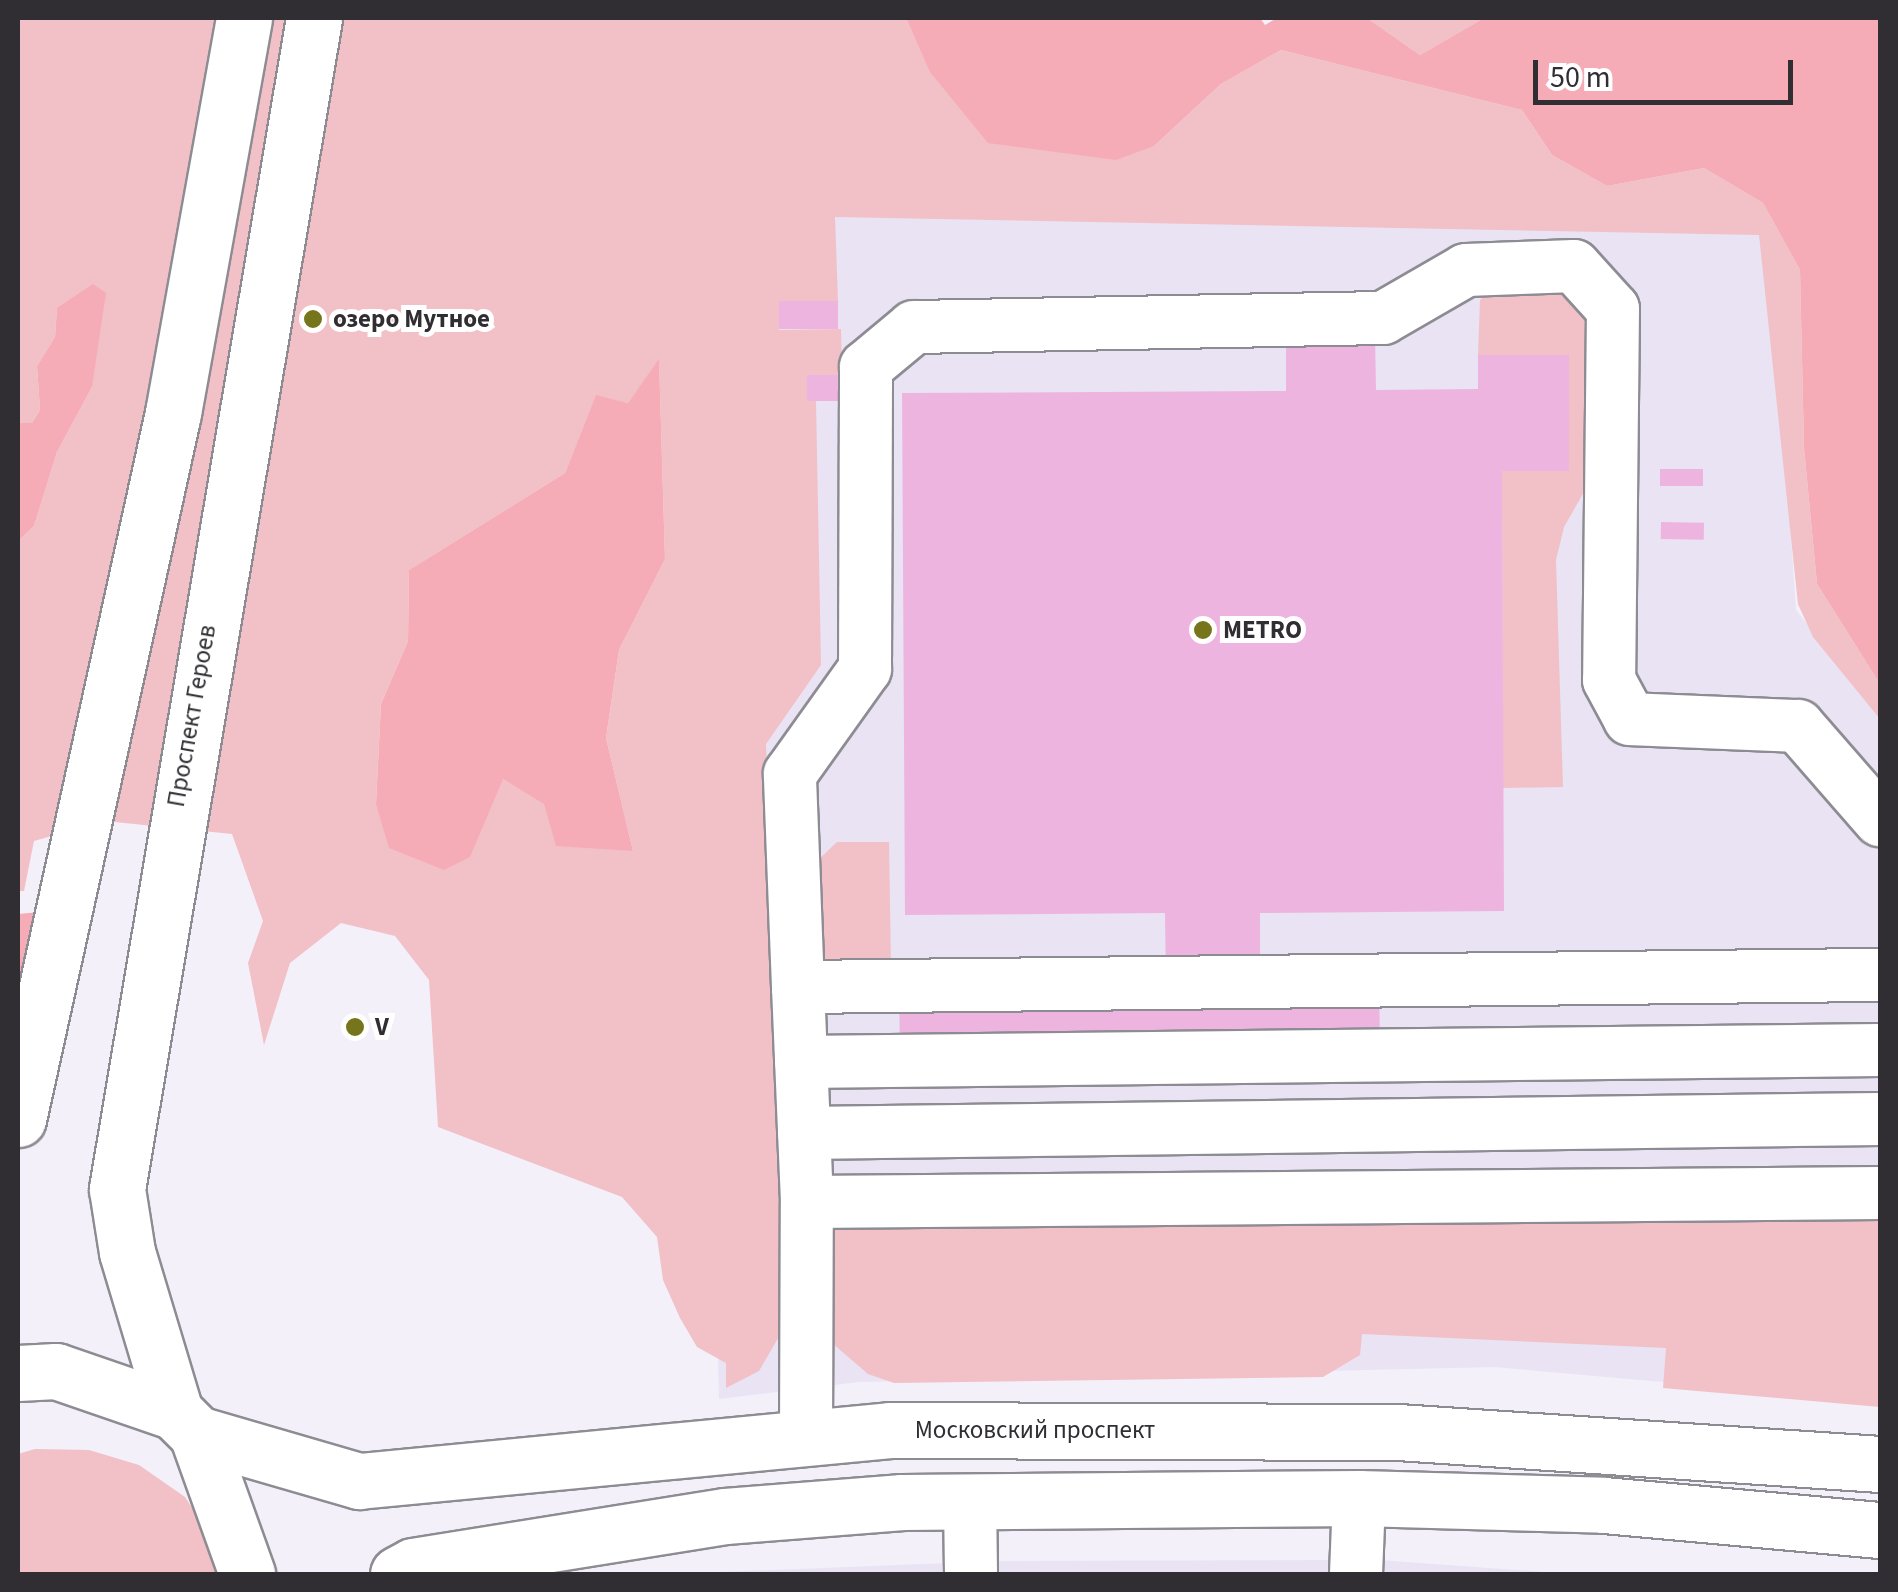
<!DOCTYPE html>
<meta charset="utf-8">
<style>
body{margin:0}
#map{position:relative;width:1898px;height:1592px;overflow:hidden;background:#f3f0f9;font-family:"Source Sans 3",sans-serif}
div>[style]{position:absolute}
.built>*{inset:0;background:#e9e3f3}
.green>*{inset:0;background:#f2c0c7}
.forest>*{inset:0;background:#f5acb7}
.building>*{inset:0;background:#eeb4e0;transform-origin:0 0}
.roads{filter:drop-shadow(2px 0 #8e8c93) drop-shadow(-2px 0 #8e8c93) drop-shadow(0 2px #8e8c93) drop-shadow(0 -2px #8e8c93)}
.minor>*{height:52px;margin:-26px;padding:0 26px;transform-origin:26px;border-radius:26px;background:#fff}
.major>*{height:55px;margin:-27.5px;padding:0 27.5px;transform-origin:27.5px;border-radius:27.5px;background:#fff}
.dots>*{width:28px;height:28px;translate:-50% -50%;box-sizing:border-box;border:5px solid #fff;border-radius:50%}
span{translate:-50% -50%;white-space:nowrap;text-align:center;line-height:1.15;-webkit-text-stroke:10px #fff;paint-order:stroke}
.poi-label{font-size:25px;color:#302e32;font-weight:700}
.left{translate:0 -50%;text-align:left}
.street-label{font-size:25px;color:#302e32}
.frame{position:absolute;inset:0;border:20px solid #302e32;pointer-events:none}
.scale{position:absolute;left:1533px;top:60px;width:260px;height:45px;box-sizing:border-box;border:5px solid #302e32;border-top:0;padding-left:12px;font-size:30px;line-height:35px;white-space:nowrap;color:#302e32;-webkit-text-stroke:8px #fff;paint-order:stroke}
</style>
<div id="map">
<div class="built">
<i style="clip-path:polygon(695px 213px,1770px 228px,1796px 610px,1880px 716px,1880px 1401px,1494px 1367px,859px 1382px,719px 1399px)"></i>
<i style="clip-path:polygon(1379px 1560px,1572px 1574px,671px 1574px,998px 1561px)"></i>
</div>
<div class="green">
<i style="clip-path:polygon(evenodd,18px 18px,906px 18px,931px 72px,1154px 146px,1221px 84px,1281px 50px,1522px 110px,1552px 155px,1607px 186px,1704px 168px,1763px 203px,1800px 270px,1804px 448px,1817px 584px,1880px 684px,1880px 719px,1813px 637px,1798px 604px,1759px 235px,835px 217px,838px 301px,779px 302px,779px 330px,841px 329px,842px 375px,807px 376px,807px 401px,816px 401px,821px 665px,766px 744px,787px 1323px,759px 1371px,726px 1388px,726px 1363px,697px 1347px,680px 1318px,663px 1280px,657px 1237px,622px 1197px,438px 1127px,429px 980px,395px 936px,341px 923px,290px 963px,264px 1045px,248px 963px,263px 921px,232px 834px,105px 821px,34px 841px,24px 891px,18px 891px,18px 541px,34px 526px,57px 452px,92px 387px,57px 308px,55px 337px,37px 366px,40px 410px,32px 423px,18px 423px,18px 18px,659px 361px,665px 559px,619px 650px,606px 738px,633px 851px,503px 779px,376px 803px,381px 704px,408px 641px,409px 570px,565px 473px,596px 396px,628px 403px,659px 361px)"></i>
<i style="clip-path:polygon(1367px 18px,1484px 18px,1420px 55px)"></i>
<i style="clip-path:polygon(1502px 280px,1594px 297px,1601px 462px,1564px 527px,1556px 560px,1563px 787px,1503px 788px,1502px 471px,1569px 470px,1569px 356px,1478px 355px,1480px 300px)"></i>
<i style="clip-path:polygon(837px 842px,889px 842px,891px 969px,814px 970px,815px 863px)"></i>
<i style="clip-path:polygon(1880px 1203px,1880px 1407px,1663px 1388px,1666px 1348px,1362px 1334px,1360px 1355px,1323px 1377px,894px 1383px,868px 1374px,832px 1343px,821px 1218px)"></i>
<i style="clip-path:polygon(35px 1449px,89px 1450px,139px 1465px,185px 1497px,213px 1540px,224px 1574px,18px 1574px,18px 1454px)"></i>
</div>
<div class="forest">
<i style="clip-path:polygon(906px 18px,1260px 18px,1265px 25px,1277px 18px,1367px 18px,1420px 55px,1484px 18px,1880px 18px,1880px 684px,1817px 584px,1804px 448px,1800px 270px,1763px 203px,1704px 168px,1607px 186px,1552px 155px,1522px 110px,1281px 50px,1221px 84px,1154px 146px,1116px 160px,988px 143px,930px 72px)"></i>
<i style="clip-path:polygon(93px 284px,106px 293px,92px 387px,57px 452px,34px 526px,18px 541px,18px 423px,32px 423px,40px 410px,37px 366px,55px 337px,57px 308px)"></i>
<i style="clip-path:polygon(659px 359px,665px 559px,619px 650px,606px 738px,633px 851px,556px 846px,544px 804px,503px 779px,470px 857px,444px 870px,389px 848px,376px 804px,381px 704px,408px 641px,409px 570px,565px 473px,596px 395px,628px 403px)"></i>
<i style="clip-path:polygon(40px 912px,18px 1008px,18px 914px)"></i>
</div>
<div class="building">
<i style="left:838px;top:301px;width:28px;height:59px;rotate:90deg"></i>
<i style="clip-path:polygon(1286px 335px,1375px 335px,1376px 390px,1478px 389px,1478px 355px,1569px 355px,1569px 471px,1502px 471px,1504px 911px,1260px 913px,1260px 981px,1379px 980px,1380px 1045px,900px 1052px,899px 986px,1166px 983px,1165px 913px,905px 915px,902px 393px,1286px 391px)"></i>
<i style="left:807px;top:375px;width:35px;height:26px"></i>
<i style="left:1660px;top:469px;width:43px;height:17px"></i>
<i style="left:1661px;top:522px;width:43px;height:17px;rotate:1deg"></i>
</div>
<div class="roads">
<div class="minor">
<i style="left:798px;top:987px;width:213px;rotate:-92.2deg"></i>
<i style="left:790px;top:774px;width:129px;rotate:-54.5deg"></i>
<i style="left:865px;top:669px;width:302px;rotate:-89.8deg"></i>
<i style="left:866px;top:367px;width:62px;rotate:-39.8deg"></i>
<i style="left:914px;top:327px;width:469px;rotate:-1.1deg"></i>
<i style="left:1383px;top:318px;width:96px;rotate:-30deg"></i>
<i style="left:1466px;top:270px;width:108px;rotate:-2.1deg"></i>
<i style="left:1574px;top:266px;width:58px;rotate:47.8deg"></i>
<i style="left:1613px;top:309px;width:371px;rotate:90.6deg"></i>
<i style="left:1609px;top:680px;width:44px;rotate:61.7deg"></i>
<i style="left:1630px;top:719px;width:168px;rotate:2.4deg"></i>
<i style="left:1798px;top:726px;width:125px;rotate:48.9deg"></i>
<i style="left:801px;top:1062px;width:1079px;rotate:-0.64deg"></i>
<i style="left:804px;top:1133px;width:1076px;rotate:-0.75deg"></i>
<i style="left:807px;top:1202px;width:1073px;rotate:-0.48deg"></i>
<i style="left:806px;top:1437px;width:235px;rotate:-89.8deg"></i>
<i style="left:807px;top:1202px;width:215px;rotate:-92.4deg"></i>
<i style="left:798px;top:987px;width:1082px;rotate:-0.64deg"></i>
<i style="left:970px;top:1501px;width:73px;rotate:89.2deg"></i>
<i style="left:1356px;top:1574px;width:76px;rotate:-87.7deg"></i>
</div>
<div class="major">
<i style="left:18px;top:1119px;width:723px;rotate:-77.62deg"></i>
<i style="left:173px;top:413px;width:401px;rotate:-79.8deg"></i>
<i style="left:18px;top:1373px;width:38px;rotate:-3deg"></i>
<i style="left:56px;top:1371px;width:126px;rotate:19deg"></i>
<i style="left:175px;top:1412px;width:31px;rotate:45deg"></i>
<i style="left:197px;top:1434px;width:149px;rotate:70.3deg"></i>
<i style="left:175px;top:1412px;width:167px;rotate:-106.7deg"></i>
<i style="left:127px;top:1252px;width:64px;rotate:-99deg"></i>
<i style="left:117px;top:1189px;width:1187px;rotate:-80.45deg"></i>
<i style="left:197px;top:1434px;width:169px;rotate:16.2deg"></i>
<i style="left:359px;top:1481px;width:533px;rotate:-5.49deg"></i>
<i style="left:890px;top:1430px;width:508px;rotate:0.23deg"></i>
<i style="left:1398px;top:1432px;width:483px;rotate:3.8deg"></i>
<i style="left:398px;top:1574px;width:17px;rotate:-28deg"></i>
<i style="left:413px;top:1566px;width:316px;rotate:-9.1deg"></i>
<i style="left:725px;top:1516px;width:178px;rotate:-4.5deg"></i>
<i style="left:902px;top:1502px;width:457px;rotate:-0.5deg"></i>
<i style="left:1359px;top:1498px;width:245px;rotate:1.6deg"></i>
<i style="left:1604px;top:1505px;width:277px;rotate:5.2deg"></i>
</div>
</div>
<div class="dots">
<i style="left:313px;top:319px;background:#76751b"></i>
<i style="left:1203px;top:630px;background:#76751b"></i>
<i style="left:355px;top:1027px;background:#76751b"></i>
</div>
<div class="poi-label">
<span class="left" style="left:333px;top:319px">озеро Мутное</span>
<span class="left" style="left:1223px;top:630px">METRO</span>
<span class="left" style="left:375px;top:1027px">V</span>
</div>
<div class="street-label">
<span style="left:192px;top:716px;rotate:-80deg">Проспект Героев</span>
<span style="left:1035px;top:1430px">Московский проспект</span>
</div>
<div class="frame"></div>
<div class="scale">50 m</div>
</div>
